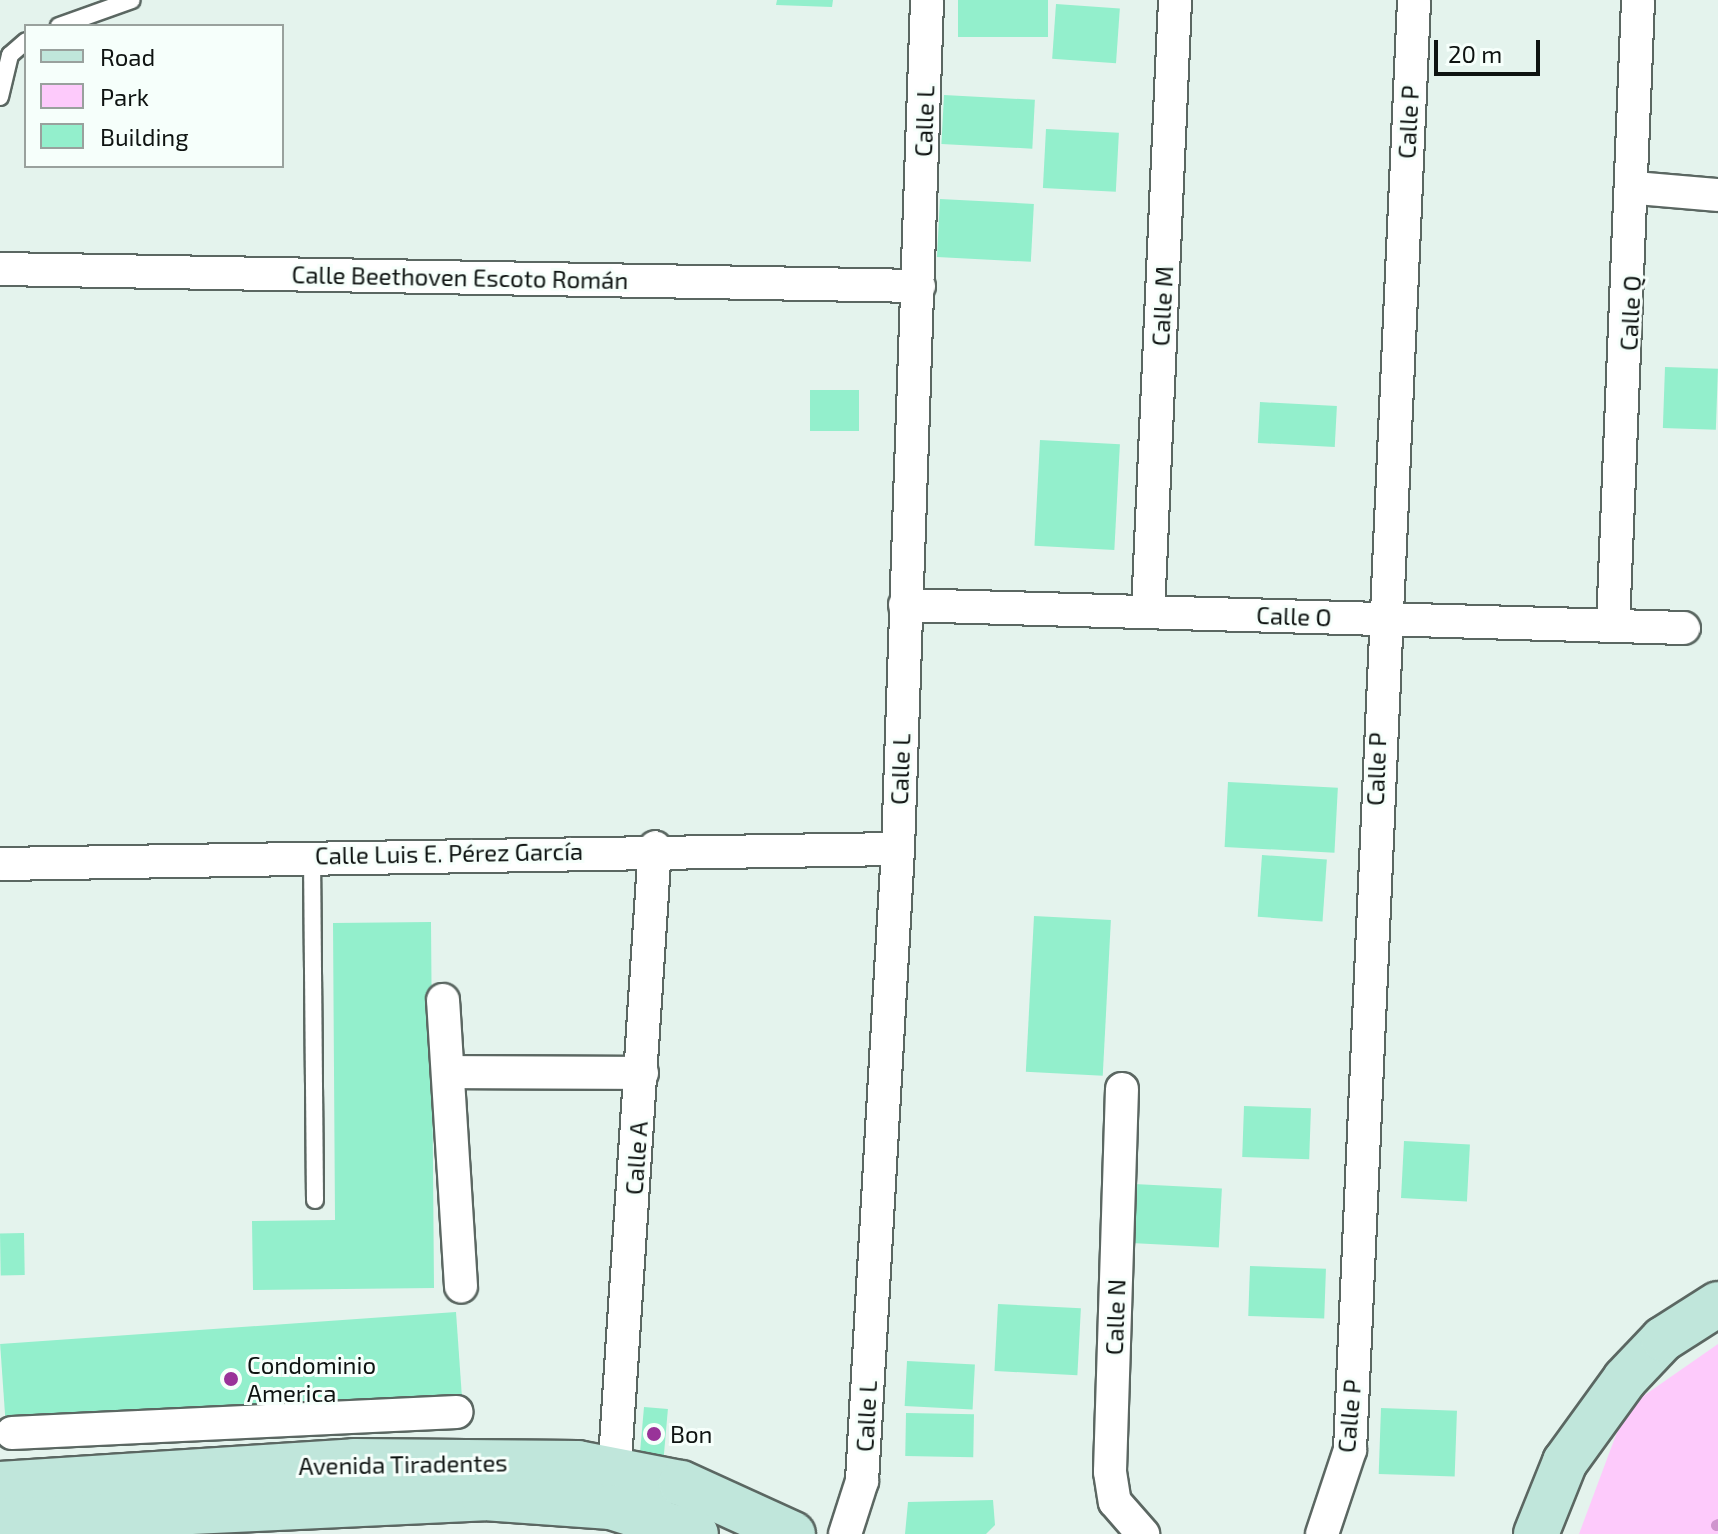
<!DOCTYPE html>
<meta charset="utf-8">
<style>
body{margin:0}
#map{position:relative;width:1718px;height:1534px;overflow:hidden;background:#e4f3ed;font-family:"Exo 2",sans-serif}
div>[style]{position:absolute}
.green>*{inset:0;background:#fdcafb}
.stream>*{height:11px;margin:-5.5px;padding:0 5.5px;transform-origin:5.5px;border-radius:5.5px;background:#cf95cd}
.building>*{inset:0;background:#93efcc;transform-origin:0 0}
.roads{filter:drop-shadow(2px 0 #5b6762) drop-shadow(-2px 0 #5b6762) drop-shadow(0 2px #5b6762) drop-shadow(0 -2px #5b6762)}
.lane>*{height:16px;margin:-8px;padding:0 8px;transform-origin:8px;border-radius:8px;background:#fff}
.street>*{height:32px;margin:-16px;padding:0 16px;transform-origin:16px;border-radius:16px;background:#fff}
.secondary>*{height:44px;margin:-22px;padding:0 22px;transform-origin:22px;border-radius:22px;background:#c0e6db}
.dots>*{width:22px;height:22px;translate:-50% -50%;box-sizing:border-box;border:4px solid #f6fffb;border-radius:50%}
span{translate:-50% -50%;white-space:nowrap;text-align:center;line-height:1.15;-webkit-text-stroke:6px #f6fffb;paint-order:stroke}
.street-label{font-size:24px;color:#0e1311}
.poi-label{font-size:24px;color:#0e1311}
.left{translate:0 -50%;text-align:left}
.legend{position:absolute;left:24px;top:24px;width:260px;height:144px;box-sizing:border-box;background:#f6fffb;border:2px solid #99a19d;margin:0;padding:10px 14px;list-style:none;font-size:24px;color:#0e1311}
.legend li{display:flex;align-items:center;gap:16px;height:40px}
.legend b{width:40px;border:2px solid #99a19d}
.scale{position:absolute;left:1434px;top:40px;width:106px;height:36px;box-sizing:border-box;border:4px solid #0e1311;border-top:0;padding-left:10px;font-size:24px;line-height:28px;white-space:nowrap;color:#0e1311;-webkit-text-stroke:6px #f6fffb;paint-order:stroke}
</style>
<div id="map">
<div class="green">
<i style="clip-path:polygon(1718px 1344px,1718px 1534px,1579px 1534px,1626px 1408px)"></i>
</div>
<div class="stream">
<i style="left:1716px;top:1525px;width:2px;rotate:-27deg"></i>
</div>
<div class="building">
<i style="clip-path:polygon(777px 0,833px 0,832px 7px,776px 5px)"></i>
<i style="left:958px;top:0;width:90px;height:37px"></i>
<i style="left:1056px;top:4px;width:64px;height:55px;rotate:4deg"></i>
<i style="left:944px;top:95px;width:91px;height:49px;rotate:3deg"></i>
<i style="left:1046px;top:129px;width:73px;height:59px;rotate:3deg"></i>
<i style="left:940px;top:199px;width:94px;height:58px;rotate:3deg"></i>
<i style="left:1665px;top:367px;width:53px;height:61px;rotate:2deg"></i>
<i style="left:810px;top:390px;width:49px;height:41px"></i>
<i style="left:1260px;top:402px;width:77px;height:41px;rotate:3deg"></i>
<i style="left:1040px;top:440px;width:80px;height:106px;rotate:3deg"></i>
<i style="left:1228px;top:782px;width:110px;height:65px;rotate:3deg"></i>
<i style="left:1262px;top:855px;width:65px;height:62px;rotate:4deg"></i>
<i style="left:1034px;top:916px;width:77px;height:156px;rotate:3deg"></i>
<i style="clip-path:polygon(431px 922px,434px 1288px,253px 1290px,252px 1221px,335px 1220px,333px 923px)"></i>
<i style="left:1244px;top:1106px;width:67px;height:51px;rotate:2deg"></i>
<i style="left:1404px;top:1141px;width:66px;height:57px;rotate:3deg"></i>
<i style="left:1134px;top:1184px;width:88px;height:59px;rotate:3deg"></i>
<i style="left:24px;top:1233px;width:42px;height:24px;rotate:89deg"></i>
<i style="left:1250px;top:1266px;width:76px;height:50px;rotate:2deg"></i>
<i style="left:998px;top:1304px;width:83px;height:67px;rotate:3deg"></i>
<i style="left:456px;top:1312px;width:89px;height:457px;rotate:86deg"></i>
<i style="left:907px;top:1361px;width:68px;height:45px;rotate:3deg"></i>
<i style="left:644px;top:1407px;width:24px;height:53px;rotate:5deg"></i>
<i style="left:1381px;top:1408px;width:76px;height:66px;rotate:2deg"></i>
<i style="left:906px;top:1413px;width:68px;height:43px;rotate:1deg"></i>
<i style="clip-path:polygon(993px 1500px,995px 1525px,986px 1534px,905px 1534px,908px 1502px)"></i>
</div>
<div class="roads">
<div class="lane">
<i style="left:59px;top:26px;width:77px;rotate:-19.6deg"></i>
<i style="left:0;top:97px;width:43px;rotate:-76.6deg"></i>
<i style="left:10px;top:55px;width:21px;rotate:-41deg"></i>
<i style="left:312px;top:856px;width:344px;rotate:89.5deg"></i>
</div>
<div class="street">
<i style="left:1636px;top:188px;width:82px;rotate:4.9deg"></i>
<i style="left:0;top:269px;width:919px;rotate:1.06deg"></i>
<i style="left:905px;top:605px;width:779px;rotate:1.69deg"></i>
<i style="left:1148px;top:612px;width:613px;rotate:-87.47deg"></i>
<i style="left:1613px;top:626px;width:626px;rotate:-87.71deg"></i>
<i style="left:0;top:864px;width:898px;rotate:-0.96deg"></i>
<i style="left:443px;top:1000px;width:287px;rotate:86.4deg"></i>
<i style="left:449px;top:1072px;width:193px;rotate:0.3deg"></i>
<i style="left:1122px;top:1089px;width:383px;rotate:91.8deg"></i>
<i style="left:1110px;top:1472px;width:30px;rotate:81deg"></i>
<i style="left:1115px;top:1502px;width:43px;rotate:48.8deg"></i>
<i style="left:12px;top:1433px;width:445px;rotate:-2.7deg"></i>
<i style="left:613px;top:1491px;width:645px;rotate:-86.27deg"></i>
<i style="left:845px;top:1534px;width:56px;rotate:-72.2deg"></i>
<i style="left:862px;top:1481px;width:633px;rotate:-86.74deg"></i>
<i style="left:898px;top:849px;width:849px;rotate:-88.04deg"></i>
<i style="left:1322px;top:1534px;width:89px;rotate:-71.6deg"></i>
<i style="left:1350px;top:1450px;width:1451px;rotate:-87.47deg"></i>
</div>
<div class="secondary">
<i style="left:0;top:1484px;width:355px;rotate:-3.7deg"></i>
<i style="left:354px;top:1461px;width:224px;rotate:0.5deg"></i>
<i style="left:578px;top:1463px;width:105px;rotate:11deg"></i>
<i style="left:681px;top:1483px;width:123px;rotate:24.5deg"></i>
<i style="left:0;top:1521px;width:485px;rotate:-2.7deg"></i>
<i style="left:484px;top:1498px;width:127px;rotate:4.1deg"></i>
<i style="left:611px;top:1507px;width:89px;rotate:17.6deg"></i>
<i style="left:1536px;top:1534px;width:78px;rotate:-68.1deg"></i>
<i style="left:1565px;top:1462px;width:102px;rotate:-54.1deg"></i>
<i style="left:1625px;top:1379px;width:55px;rotate:-46.5deg"></i>
<i style="left:1663px;top:1339px;width:65px;rotate:-32.5deg"></i>
</div>
</div>
<div class="dots">
<i style="left:231px;top:1379px;background:#939"></i>
<i style="left:654px;top:1434px;background:#939"></i>
</div>
<div class="street-label">
<span style="left:924px;top:121px;rotate:-88deg">Calle L</span>
<span style="left:1408px;top:122px;rotate:-87deg">Calle P</span>
<span style="left:460px;top:277px;rotate:1deg">Calle Beethoven Escoto Román</span>
<span style="left:1162px;top:306px;rotate:-87deg">Calle M</span>
<span style="left:1630px;top:313px;rotate:-87deg">Calle Q</span>
<span style="left:1294px;top:616px;rotate:2deg">Calle O</span>
<span style="left:900px;top:769px;rotate:-88deg">Calle L</span>
<span style="left:1376px;top:769px;rotate:-88deg">Calle P</span>
<span style="left:449px;top:853px;rotate:-1deg">Calle Luis E. Pérez García</span>
<span style="left:636px;top:1158px;rotate:-86deg">Calle A</span>
<span style="left:1115px;top:1317px;rotate:-88deg">Calle N</span>
<span style="left:866px;top:1416px;rotate:-87deg">Calle L</span>
<span style="left:1349px;top:1416px;rotate:-85deg">Calle P</span>
<span style="left:403px;top:1464px;rotate:-1deg">Avenida Tiradentes</span>
</div>
<div class="poi-label">
<span class="left" style="left:247px;top:1379px">Condominio<br>America</span>
<span class="left" style="left:670px;top:1434px">Bon</span>
</div>
<ul class="legend">
<li><b style="height:10px;background:#c0e6db"></b>Road</li>
<li><b style="height:22px;background:#fdcafb"></b>Park</li>
<li><b style="height:22px;background:#93efcc"></b>Building</li>
</ul>
<div class="scale">20 m</div>
</div>
